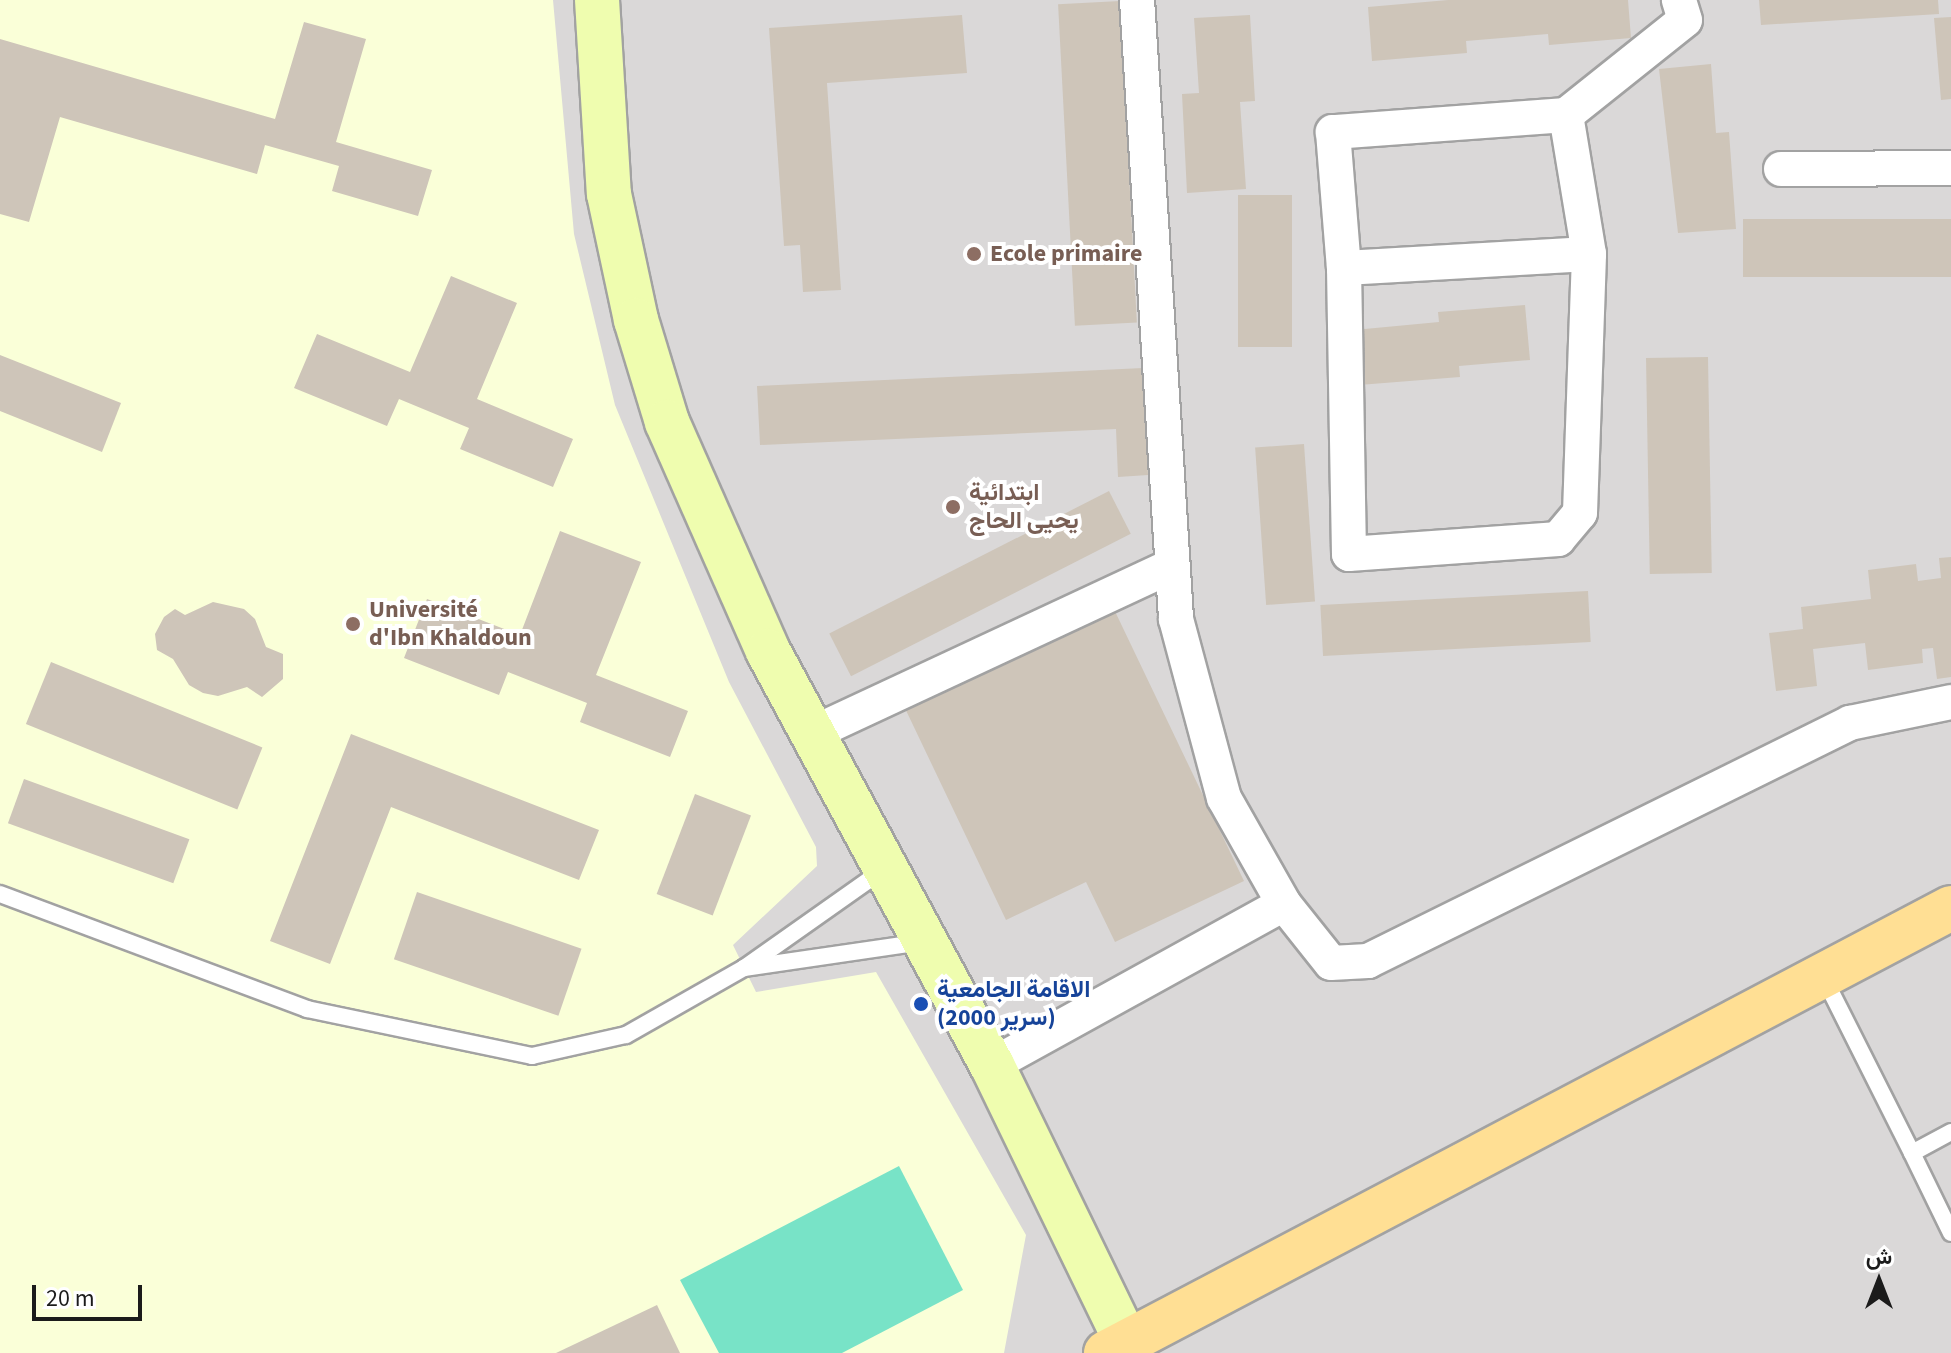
<!DOCTYPE html>
<meta charset="utf-8">
<style>
body{margin:0}
#map{position:relative;width:1951px;height:1353px;overflow:hidden;background:#eeebe0;font-family:"Source Sans 3",Vazirmatn,sans-serif}
div>[style]{position:absolute}
.residential>*{inset:0;background:#dad8d8;transform-origin:0 0}
.education>*{inset:0;background:#faffd8}
.pitch>*{inset:0;background:#78e3c7}
.building>*{inset:0;background:#cec5b9;transform-origin:0 0}
.roads{filter:drop-shadow(2px 0 #a2a2a2) drop-shadow(-2px 0 #a2a2a2) drop-shadow(0 2px #a2a2a2) drop-shadow(0 -2px #a2a2a2)}
.service>*{height:16px;margin:-8px;padding:0 8px;transform-origin:8px;border-radius:8px;background:#fff}
.minor>*{height:34px;margin:-17px;padding:0 17px;transform-origin:17px;border-radius:17px;background:#fff}
.secondary>*{height:44px;margin:-22px;padding:0 22px;transform-origin:22px;border-radius:22px;background:#effdaf}
.primary>*{height:44px;margin:-22px;padding:0 22px;transform-origin:22px;border-radius:22px;background:#ffdf94}
.dots>*{width:22px;height:22px;translate:-50% -50%;box-sizing:border-box;border:4px solid #fff;border-radius:50%}
span{translate:-50% -50%;white-space:nowrap;text-align:center;line-height:1.15;-webkit-text-stroke:8px #fff;paint-order:stroke}
.education-label{font-size:24px;color:#785e54;font-weight:700}
.left{translate:0 -50%;text-align:left}
.transit-label{font-size:24px;color:#164399;font-weight:700}
.north{position:absolute;left:1839px;top:1241px;width:80px;height:80px;-webkit-text-stroke:6px #fff;paint-order:stroke;rotate:0deg;font-size:22px;font-weight:700;line-height:32px;text-align:center;color:#1b1b1b}
.north::after{content:'';display:block;margin:auto;width:28px;height:36px;background:#1b1b1b;clip-path:polygon(50% 0,100% 100%,50% 72%,0 100%)}
.scale{position:absolute;left:32px;top:1285px;width:110px;height:36px;box-sizing:border-box;border:4px solid #1b1b1b;border-top:0;padding-left:10px;font-size:24px;line-height:28px;white-space:nowrap;color:#1b1b1b;-webkit-text-stroke:6px #fff;paint-order:stroke}
</style>
<div id="map">
<div class="residential">
<i style="left:0;top:0;width:1951px;height:1353px"></i>
</div>
<div class="education">
<i style="clip-path:polygon(0 0,553px 0,574px 234px,615px 405px,729px 682px,816px 847px,817px 866px,733px 945px,756px 992px,876px 972px,1026px 1235px,1004px 1353px,0 1353px)"></i>
</div>
<div class="pitch">
<i style="clip-path:polygon(899px 1166px,963px 1290px,842px 1353px,719px 1353px,680px 1280px)"></i>
</div>
<div class="building">
<i style="clip-path:polygon(1448px 0,1628px 0,1631px 38px,1549px 45px,1548px 34px,1466px 41px,1467px 53px,1372px 61px,1368px 7px)"></i>
<i style="clip-path:polygon(1759px 0,1938px 0,1939px 14px,1761px 25px)"></i>
<i style="left:1120px;top:1px;width:322px;height:62px;rotate:87deg"></i>
<i style="clip-path:polygon(962px 15px,967px 73px,827px 83px,841px 290px,803px 292px,800px 245px,784px 246px,769px 28px)"></i>
<i style="clip-path:polygon(1250px 15px,1255px 101px,1240px 102px,1246px 189px,1187px 193px,1182px 94px,1199px 93px,1194px 18px)"></i>
<i style="clip-path:polygon(1951px 17px,1951px 99px,1941px 100px,1934px 18px)"></i>
<i style="clip-path:polygon(304px 22px,366px 39px,336px 142px,432px 170px,418px 216px,332px 191px,339px 166px,265px 145px,257px 174px,60px 117px,29px 222px,0 214px,0 39px,275px 119px)"></i>
<i style="clip-path:polygon(1711px 64px,1716px 133px,1729px 132px,1736px 229px,1678px 233px,1659px 69px)"></i>
<i style="left:1238px;top:195px;width:54px;height:152px"></i>
<i style="left:1951px;top:219px;width:58px;height:208px;rotate:90deg"></i>
<i style="clip-path:polygon(451px 276px,517px 303px,477px 399px,573px 439px,553px 487px,460px 449px,469px 428px,399px 399px,387px 426px,294px 388px,317px 334px,410px 372px)"></i>
<i style="clip-path:polygon(1525px 305px,1530px 360px,1459px 366px,1460px 377px,1359px 385px,1354px 330px,1439px 322px,1438px 312px)"></i>
<i style="clip-path:polygon(0 355px,121px 403px,102px 452px,0 411px)"></i>
<i style="left:1708px;top:357px;width:216px;height:62px;rotate:89deg"></i>
<i style="clip-path:polygon(1143px 368px,1148px 475px,1118px 477px,1116px 429px,760px 445px,757px 386px)"></i>
<i style="left:1304px;top:444px;width:158px;height:49px;rotate:86deg"></i>
<i style="left:1109px;top:491px;width:48px;height:314px;rotate:63deg"></i>
<i style="clip-path:polygon(560px 531px,641px 562px,596px 675px,688px 711px,670px 757px,580px 722px,587px 703px,508px 672px,499px 695px,404px 658px,427px 599px,520px 635px)"></i>
<i style="clip-path:polygon(1951px 557px,1951px 677px,1937px 679px,1933px 648px,1922px 649px,1923px 663px,1868px 670px,1865px 643px,1813px 649px,1817px 686px,1776px 691px,1769px 633px,1803px 629px,1801px 607px,1871px 599px,1868px 570px,1916px 564px,1918px 581px,1941px 578px,1939px 558px)"></i>
<i style="left:1588px;top:591px;width:51px;height:268px;rotate:87deg"></i>
<i style="clip-path:polygon(213px 602px,244px 609px,255px 619px,266px 647px,283px 654px,283px 679px,262px 697px,247px 687px,218px 696px,203px 693px,189px 685px,173px 659px,157px 650px,155px 634px,164px 617px,175px 609px,185px 615px)"></i>
<i style="clip-path:polygon(1111px 603px,1244px 881px,1115px 942px,1086px 882px,1006px 920px,902px 702px)"></i>
<i style="left:51px;top:662px;width:228px;height:67px;rotate:22deg"></i>
<i style="clip-path:polygon(351px 734px,599px 830px,579px 880px,391px 807px,330px 964px,270px 941px)"></i>
<i style="left:24px;top:779px;width:176px;height:47px;rotate:20deg"></i>
<i style="left:695px;top:794px;width:60px;height:107px;rotate:21deg"></i>
<i style="left:417px;top:892px;width:174px;height:71px;rotate:19deg"></i>
<i style="clip-path:polygon(657px 1305px,680px 1353px,556px 1353px)"></i>
</div>
<div class="roads">
<div class="service">
<i style="left:883px;top:870px;width:170px;rotate:144.8deg"></i>
<i style="left:744px;top:968px;width:181px;rotate:-8.3deg"></i>
<i style="left:0;top:894px;width:328px;rotate:20.5deg"></i>
<i style="left:307px;top:1009px;width:230px;rotate:11.8deg"></i>
<i style="left:532px;top:1056px;width:96px;rotate:-12.6deg"></i>
<i style="left:626px;top:1035px;width:136px;rotate:-29.6deg"></i>
<i style="left:1823px;top:976px;width:198px;rotate:63.3deg"></i>
<i style="left:1951px;top:1132px;width:44px;rotate:151.7deg"></i>
<i style="left:1912px;top:1153px;width:89px;rotate:64deg"></i>
</div>
<div class="minor">
<i style="left:1137px;top:0;width:620px;rotate:86.39deg"></i>
<i style="left:1176px;top:619px;width:185px;rotate:75deg"></i>
<i style="left:1224px;top:798px;width:122px;rotate:60.5deg"></i>
<i style="left:1284px;top:904px;width:75px;rotate:51.5deg"></i>
<i style="left:1331px;top:963px;width:37px;rotate:-3deg"></i>
<i style="left:1368px;top:961px;width:538px;rotate:-26.28deg"></i>
<i style="left:1850px;top:723px;width:103px;rotate:-11.7deg"></i>
<i style="left:1566px;top:115px;width:234px;rotate:175.8deg"></i>
<i style="left:1333px;top:132px;width:136px;rotate:85.4deg"></i>
<i style="left:1344px;top:268px;width:286px;rotate:89deg"></i>
<i style="left:1349px;top:554px;width:210px;rotate:-4.1deg"></i>
<i style="left:1558px;top:539px;width:34px;rotate:-50deg"></i>
<i style="left:1580px;top:513px;width:259px;rotate:-88deg"></i>
<i style="left:1589px;top:254px;width:141px;rotate:-99.4deg"></i>
<i style="left:1566px;top:115px;width:152px;rotate:-38.6deg"></i>
<i style="left:1685px;top:20px;width:21px;rotate:-107deg"></i>
<i style="left:1781px;top:169px;width:170px;rotate:-0.3deg"></i>
<i style="left:1344px;top:268px;width:245px;rotate:-3.3deg"></i>
<i style="left:811px;top:734px;width:398px;rotate:-25deg"></i>
<i style="left:992px;top:1065px;width:333px;rotate:-28.9deg"></i>
</div>
<div class="secondary">
<i style="left:597px;top:0;width:194px;rotate:86.5deg"></i>
<i style="left:609px;top:194px;width:129px;rotate:77.9deg"></i>
<i style="left:636px;top:320px;width:107px;rotate:73.1deg"></i>
<i style="left:667px;top:422px;width:250px;rotate:66.2deg"></i>
<i style="left:768px;top:651px;width:471px;rotate:61.6deg"></i>
<i style="left:992px;top:1065px;width:307px;rotate:64.1deg"></i>
</div>
<div class="primary">
<i style="left:1106px;top:1353px;width:955px;rotate:-27.77deg"></i>
</div>
</div>
<div class="dots">
<i style="left:974px;top:254px;background:#8d6e63"></i>
<i style="left:953px;top:507px;background:#8d6e63"></i>
<i style="left:353px;top:624px;background:#8d6e63"></i>
<i style="left:921px;top:1004px;background:#1a4fb4"></i>
</div>
<div class="education-label">
<span class="left" style="left:990px;top:254px">Ecole primaire</span>
<span class="left" style="left:969px;top:507px">ابتدائية<br>يحيى الحاج</span>
<span class="left" style="left:369px;top:624px">Université<br>d'Ibn Khaldoun</span>
</div>
<div class="transit-label">
<span class="left" style="left:937px;top:1004px">الاقامة الجامعية<br>(2000 سرير)</span>
</div>
<div class="north">ش</div>
<div class="scale">20 m</div>
</div>
